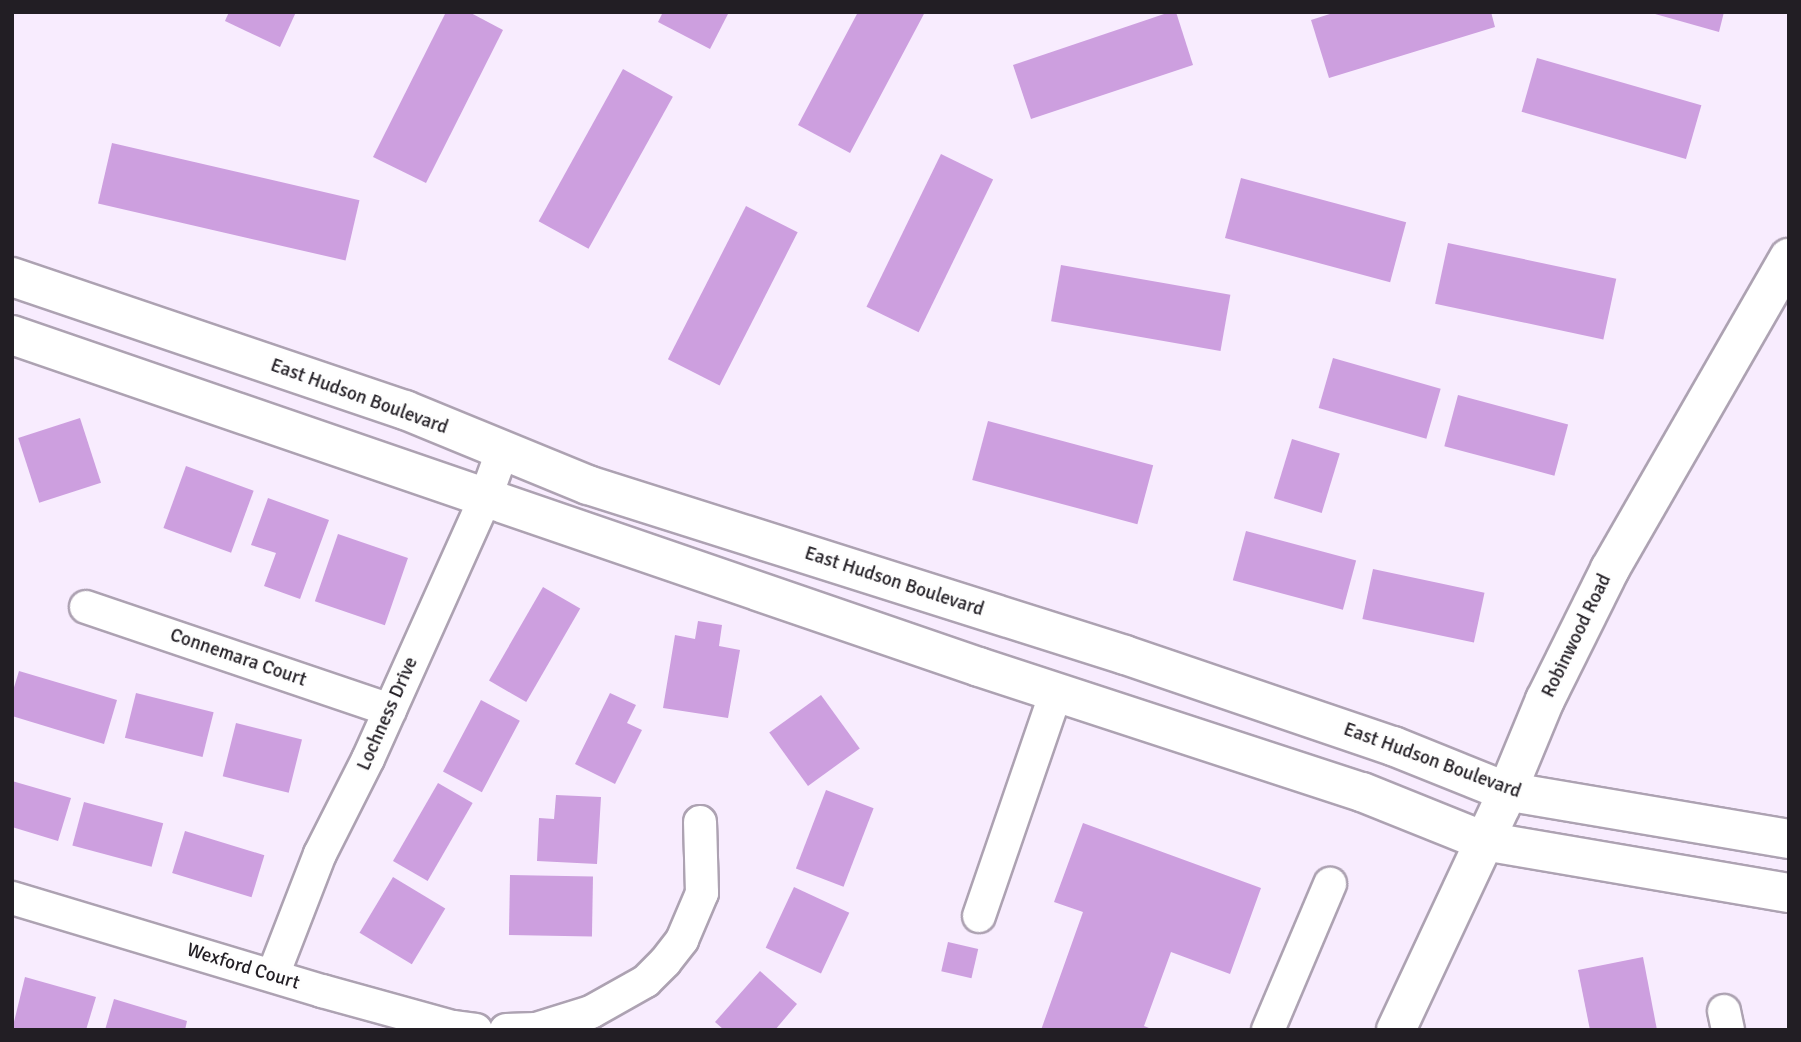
<!DOCTYPE html>
<style>
body{margin:0}
#map{position:relative;width:1801px;height:1042px;overflow:hidden;background:#f8ecfe;font-family:Signika,sans-serif}
div>[style]{position:absolute}
.building>*{inset:0;background:#cd9fdf;transform-origin:0 0}
.roads{filter:drop-shadow(2px 0 #ada2b2) drop-shadow(-2px 0 #ada2b2) drop-shadow(0 2px #ada2b2) drop-shadow(0 -2px #ada2b2)}
.minor>*{height:32px;margin:-16px;padding:0 16px;transform-origin:16px;border-radius:16px;background:#fff}
.major>*{height:38px;margin:-19px;padding:0 19px;transform-origin:19px;border-radius:19px;background:#fff}
span{translate:-50% -50%;white-space:nowrap;text-align:center;line-height:1.15;-webkit-text-stroke:5px #fefefe;paint-order:stroke}
.street-label{font-size:19px;color:#221e24}
.frame{position:absolute;inset:0;border:14px solid #221e24;pointer-events:none}
</style>
<div id="map">
<div class="building">
<i style="clip-path:polygon(229px 12px,296px 12px,280px 47px,225px 21px)"></i>
<i style="clip-path:polygon(446px 12px,469px 12px,503px 30px,426px 183px,373px 157px)"></i>
<i style="clip-path:polygon(663px 12px,729px 12px,710px 49px,658px 22px)"></i>
<i style="clip-path:polygon(858px 12px,925px 12px,850px 153px,798px 125px)"></i>
<i style="clip-path:polygon(1170px 12px,1176px 12px,1193px 65px,1031px 119px,1013px 65px)"></i>
<i style="clip-path:polygon(1336px 12px,1491px 12px,1495px 27px,1329px 78px,1311px 20px)"></i>
<i style="clip-path:polygon(1648px 12px,1724px 12px,1719px 32px)"></i>
<i style="left:1537px;top:58px;width:171px;height:56px;rotate:16deg"></i>
<i style="left:623px;top:69px;width:57px;height:174px;rotate:29deg"></i>
<i style="left:112px;top:143px;width:254px;height:62px;rotate:13deg"></i>
<i style="left:941px;top:154px;width:58px;height:170px;rotate:26deg"></i>
<i style="left:1241px;top:178px;width:171px;height:62px;rotate:15deg"></i>
<i style="left:746px;top:206px;width:58px;height:172px;rotate:27deg"></i>
<i style="left:1448px;top:243px;width:172px;height:62px;rotate:12deg"></i>
<i style="left:1061px;top:265px;width:172px;height:57px;rotate:10deg"></i>
<i style="left:1333px;top:358px;width:112px;height:52px;rotate:16deg"></i>
<i style="left:1458px;top:395px;width:114px;height:53px;rotate:15deg"></i>
<i style="left:80px;top:418px;width:68px;height:65px;rotate:72deg"></i>
<i style="left:988px;top:421px;width:171px;height:61px;rotate:15deg"></i>
<i style="left:1292px;top:439px;width:50px;height:62px;rotate:17deg"></i>
<i style="left:186px;top:466px;width:72px;height:66px;rotate:20deg"></i>
<i style="clip-path:polygon(268px 498px,329px 520px,300px 599px,264px 586px,276px 553px,251px 545px)"></i>
<i style="left:1246px;top:531px;width:114px;height:51px;rotate:15deg"></i>
<i style="left:338px;top:534px;width:74px;height:71px;rotate:19deg"></i>
<i style="left:1373px;top:569px;width:114px;height:51px;rotate:12deg"></i>
<i style="left:543px;top:587px;width:43px;height:108px;rotate:30deg"></i>
<i style="clip-path:polygon(698px 621px,722px 625px,719px 646px,740px 650px,728px 718px,663px 708px,675px 635px,695px 639px)"></i>
<i style="clip-path:polygon(19px 671px,117px 700px,104px 744px,12px 716px,12px 694px)"></i>
<i style="left:136px;top:693px;width:80px;height:46px;rotate:14deg"></i>
<i style="clip-path:polygon(610px 693px,636px 705px,627px 723px,642px 730px,615px 784px,575px 764px)"></i>
<i style="left:821px;top:695px;width:66px;height:64px;rotate:54deg"></i>
<i style="left:481px;top:700px;width:44px;height:81px;rotate:28deg"></i>
<i style="left:236px;top:723px;width:68px;height:55px;rotate:14deg"></i>
<i style="clip-path:polygon(12px 781px,71px 798px,58px 841px,12px 827px)"></i>
<i style="left:438px;top:783px;width:40px;height:90px;rotate:30deg"></i>
<i style="left:826px;top:790px;width:51px;height:84px;rotate:21deg"></i>
<i style="clip-path:polygon(556px 795px,601px 797px,597px 864px,537px 861px,539px 818px,554px 819px)"></i>
<i style="left:84px;top:802px;width:82px;height:45px;rotate:15deg"></i>
<i style="clip-path:polygon(1083px 823px,1261px 888px,1230px 974px,1171px 952px,1144px 1026px,1154px 1030px,1041px 1030px,1083px 912px,1054px 902px)"></i>
<i style="left:185px;top:831px;width:83px;height:44px;rotate:17deg"></i>
<i style="left:510px;top:875px;width:83px;height:60px;rotate:1deg"></i>
<i style="left:393px;top:877px;width:61px;height:65px;rotate:31deg"></i>
<i style="left:794px;top:887px;width:61px;height:67px;rotate:25deg"></i>
<i style="left:948px;top:942px;width:31px;height:30px;rotate:13deg"></i>
<i style="clip-path:polygon(1643px 957px,1657px 1030px,1590px 1030px,1578px 970px)"></i>
<i style="clip-path:polygon(760px 971px,797px 1004px,775px 1030px,724px 1030px,715px 1022px)"></i>
<i style="clip-path:polygon(25px 977px,96px 997px,86px 1030px,12px 1030px)"></i>
<i style="clip-path:polygon(114px 999px,187px 1021px,185px 1030px,105px 1030px)"></i>
</div>
<div class="roads">
<div class="minor">
<i style="left:86px;top:607px;width:321px;rotate:18.7deg"></i>
<i style="left:12px;top:898px;width:324px;rotate:16.7deg"></i>
<i style="left:322px;top:991px;width:136px;rotate:15.4deg"></i>
<i style="left:453px;top:1027px;width:23px;rotate:7deg"></i>
<i style="left:979px;top:916px;width:237px;rotate:-71deg"></i>
<i style="left:273px;top:975px;width:130px;rotate:-68.8deg"></i>
<i style="left:320px;top:854px;width:106px;rotate:-63.2deg"></i>
<i style="left:368px;top:759px;width:288px;rotate:-65.8deg"></i>
<i style="left:486px;top:496px;width:47px;rotate:-70deg"></i>
<i style="left:1724px;top:1011px;width:19px;rotate:78deg"></i>
<i style="left:506px;top:1030px;width:30px;rotate:-2deg"></i>
<i style="left:536px;top:1029px;width:58px;rotate:-17.2deg"></i>
<i style="left:591px;top:1012px;width:63px;rotate:-29.4deg"></i>
<i style="left:646px;top:981px;width:27px;rotate:-45deg"></i>
<i style="left:665px;top:962px;width:28px;rotate:-52deg"></i>
<i style="left:682px;top:940px;width:51px;rotate:-66.9deg"></i>
<i style="left:702px;top:893px;width:71px;rotate:-91.6deg"></i>
<i style="left:1268px;top:1030px;width:159px;rotate:-67deg"></i>
</div>
<div class="major">
<i style="left:12px;top:277px;width:415px;rotate:18.7deg"></i>
<i style="left:405px;top:410px;width:198px;rotate:22.3deg"></i>
<i style="left:588px;top:485px;width:563px;rotate:17.57deg"></i>
<i style="left:1125px;top:655px;width:283px;rotate:18.8deg"></i>
<i style="left:1393px;top:746px;width:121px;rotate:21.9deg"></i>
<i style="left:1505px;top:791px;width:288px;rotate:9.6deg"></i>
<i style="left:12px;top:335px;width:1022px;rotate:18.95deg"></i>
<i style="left:979px;top:667px;width:403px;rotate:18.1deg"></i>
<i style="left:1362px;top:792px;width:131px;rotate:21.9deg"></i>
<i style="left:1484px;top:841px;width:309px;rotate:9.7deg"></i>
<i style="left:1396px;top:1030px;width:247px;rotate:-64.9deg"></i>
<i style="left:1501px;top:806px;width:115px;rotate:-67.5deg"></i>
<i style="left:1545px;top:700px;width:146px;rotate:-63.6deg"></i>
<i style="left:1610px;top:569px;width:359px;rotate:-60.1deg"></i>
</div>
</div>
<div class="street-label">
<span style="left:359px;top:397px;rotate:20deg">East Hudson Boulevard</span>
<span style="left:894px;top:582px;rotate:18deg">East Hudson Boulevard</span>
<span style="left:1577px;top:636px;rotate:-64deg">Robinwood Road</span>
<span style="left:238px;top:658px;rotate:19deg">Connemara Court</span>
<span style="left:388px;top:714px;rotate:-66deg">Lochness Drive</span>
<span style="left:1432px;top:761px;rotate:20deg">East Hudson Boulevard</span>
<span style="left:243px;top:967px;rotate:17deg">Wexford Court</span>
</div>
<div class="frame"></div>
</div>
